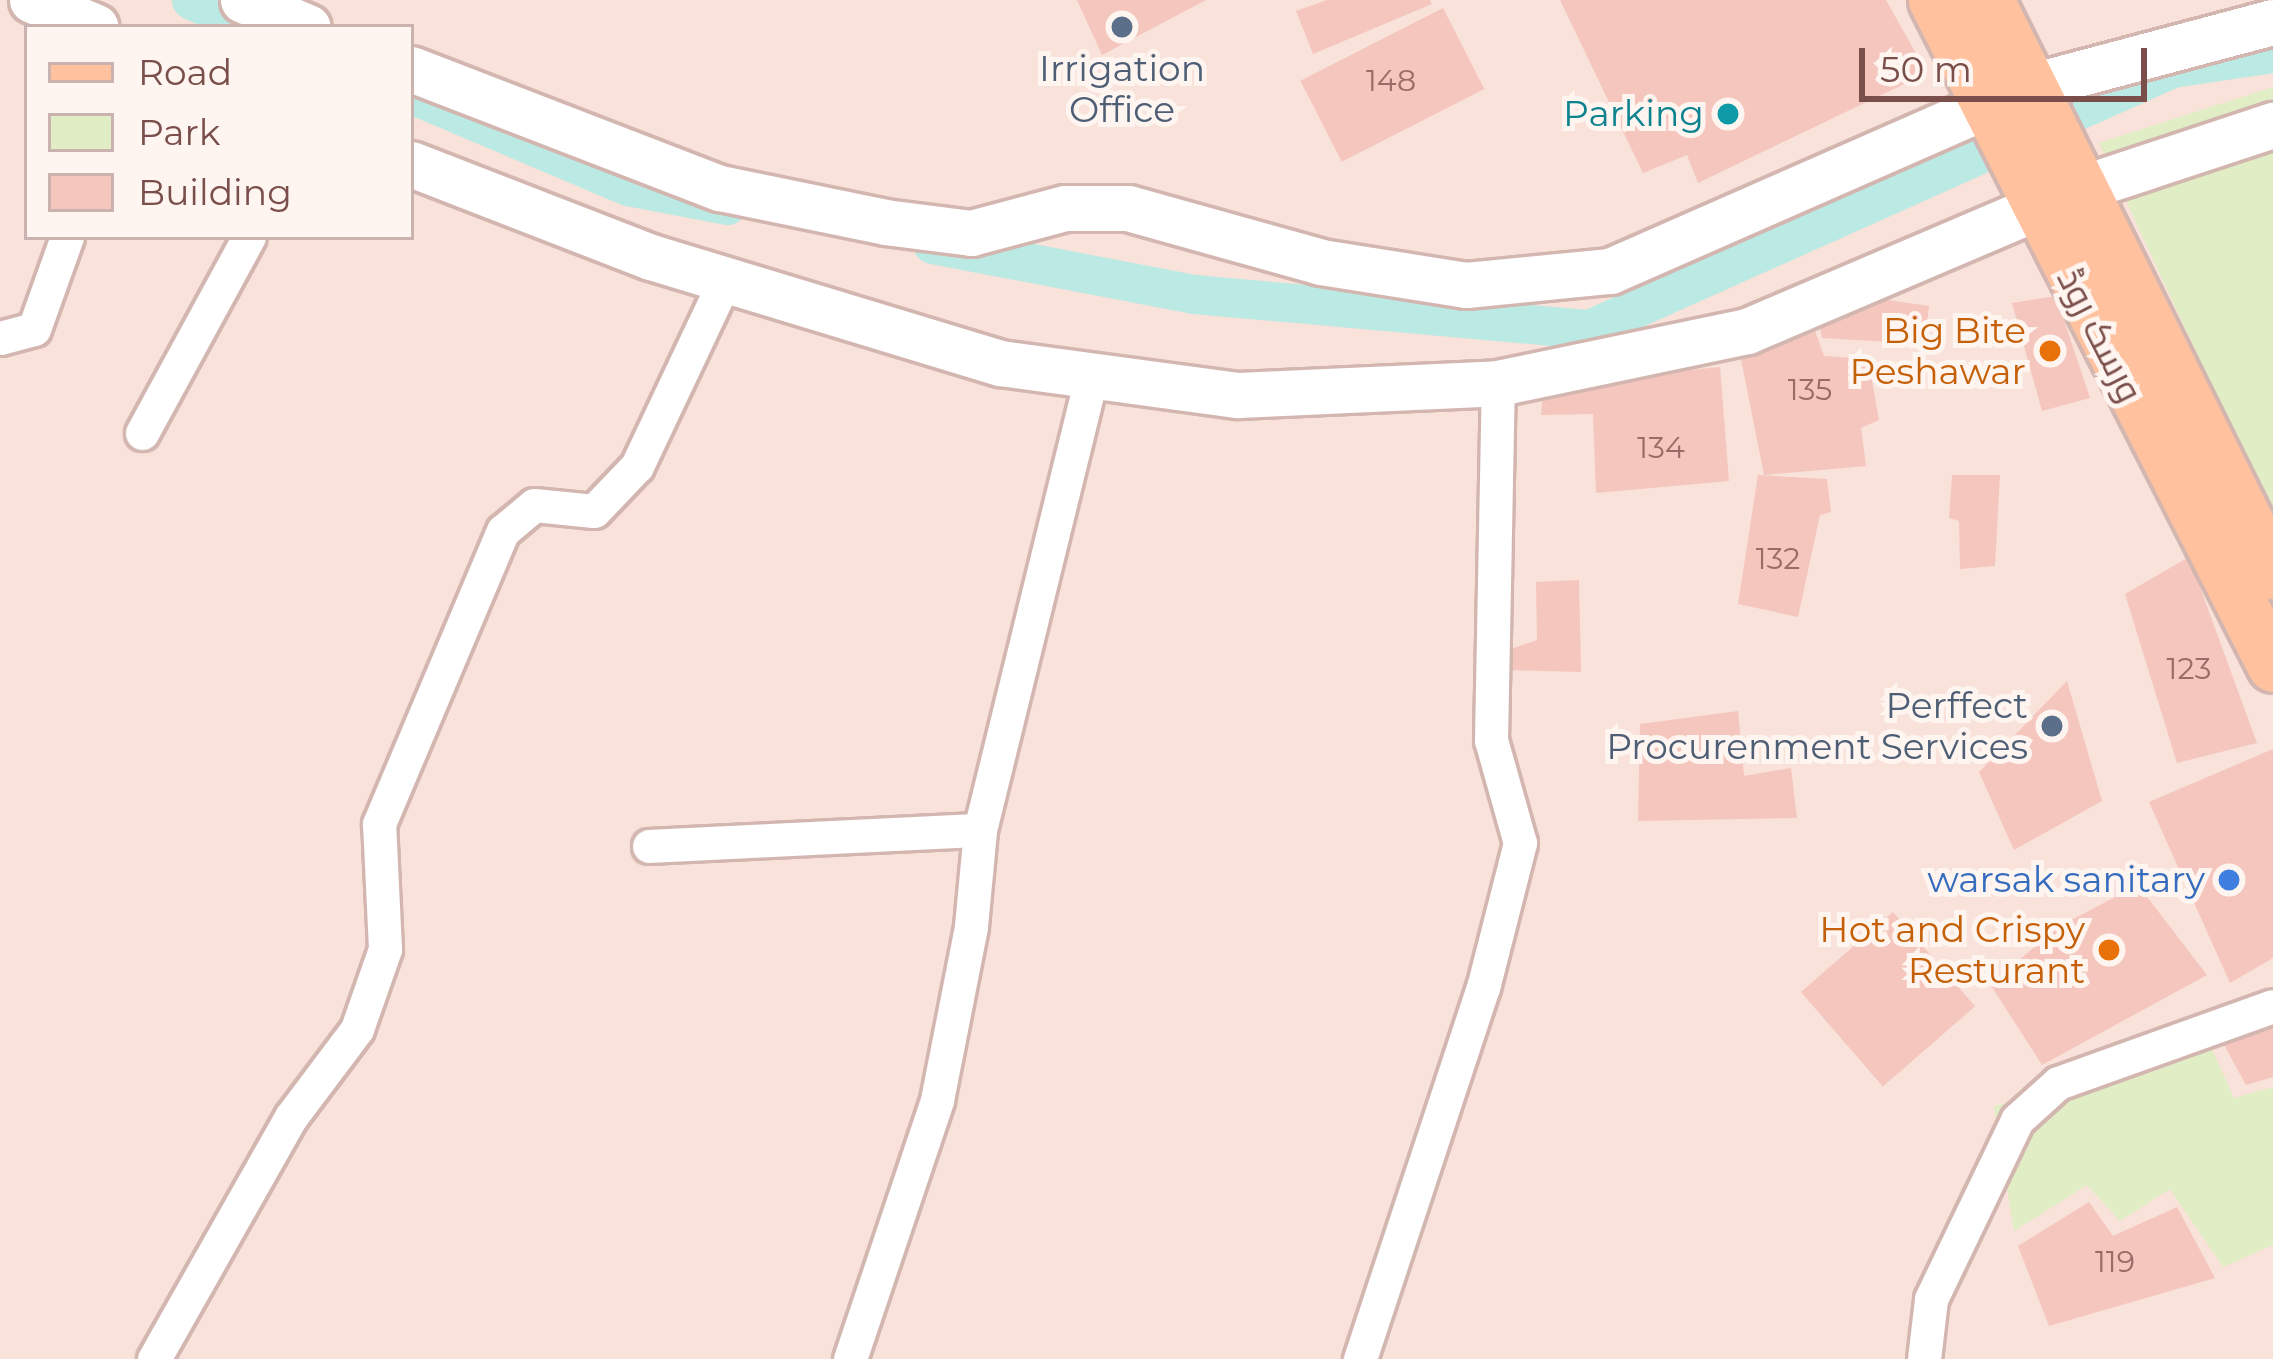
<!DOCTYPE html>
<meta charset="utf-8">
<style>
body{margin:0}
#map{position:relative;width:2273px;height:1359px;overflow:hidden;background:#fef0e8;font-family:Montserrat,Cairo,sans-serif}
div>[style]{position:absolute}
.residential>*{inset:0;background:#f8e2d9}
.green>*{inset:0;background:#e0edc5}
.canal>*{height:39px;margin:-19.5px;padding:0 19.5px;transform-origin:19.5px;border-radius:19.5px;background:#bbe9e3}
.building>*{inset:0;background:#f5c6be;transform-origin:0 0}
.roads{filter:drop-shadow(3px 0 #d3b6b0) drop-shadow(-3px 0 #d3b6b0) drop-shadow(0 3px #d3b6b0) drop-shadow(0 -3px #d3b6b0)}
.street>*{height:33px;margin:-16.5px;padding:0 16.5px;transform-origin:16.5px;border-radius:16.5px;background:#fff}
.secondary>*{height:45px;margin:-22.5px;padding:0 22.5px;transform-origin:22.5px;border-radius:22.5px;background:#fff}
.primary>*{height:51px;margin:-25.5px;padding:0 25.5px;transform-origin:25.5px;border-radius:25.5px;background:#ffc19e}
.dots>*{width:33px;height:33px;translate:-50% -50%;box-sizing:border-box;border:6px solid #fff5f0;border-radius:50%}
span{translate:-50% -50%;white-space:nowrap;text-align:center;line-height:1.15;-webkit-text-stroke:10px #fff5f0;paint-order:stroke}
.number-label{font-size:30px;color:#996c67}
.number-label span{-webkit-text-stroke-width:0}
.service-label{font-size:36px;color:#4e5e75}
.right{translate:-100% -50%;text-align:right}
.culture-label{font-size:36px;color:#0d838f}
.food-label{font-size:36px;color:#c56008}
.street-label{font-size:36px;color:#7a4e4a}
.shop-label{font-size:36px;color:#366cbe}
.legend{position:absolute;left:24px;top:24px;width:390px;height:216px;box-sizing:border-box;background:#fff5f0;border:3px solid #cab2ae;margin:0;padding:15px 21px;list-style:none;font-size:36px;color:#7a4e4a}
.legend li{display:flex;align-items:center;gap:24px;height:60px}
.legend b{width:60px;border:3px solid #cab2ae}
.scale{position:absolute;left:1859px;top:48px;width:288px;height:54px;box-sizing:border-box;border:6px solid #7a4e4a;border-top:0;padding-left:15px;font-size:36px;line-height:42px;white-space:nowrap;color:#7a4e4a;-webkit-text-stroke:9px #fff5f0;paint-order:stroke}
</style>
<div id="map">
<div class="residential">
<i style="clip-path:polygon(evenodd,0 0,2273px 0,2273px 1359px,0 1359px,0 0,27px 27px,411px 27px,411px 237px,27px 237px,27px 27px)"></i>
</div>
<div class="green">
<i style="clip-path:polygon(2273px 87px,2273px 517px,2099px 143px)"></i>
<i style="clip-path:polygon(2211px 1047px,2234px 1098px,2273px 1087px,2273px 1245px,2223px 1267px,2170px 1189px,2120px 1221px,2087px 1185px,2014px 1231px,1994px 1106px)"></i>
</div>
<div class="canal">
<i style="left:191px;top:0;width:69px;rotate:23.2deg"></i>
<i style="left:411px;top:94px;width:236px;rotate:23deg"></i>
<i style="left:628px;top:186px;width:101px;rotate:10.9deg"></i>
<i style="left:932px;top:244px;width:267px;rotate:10.8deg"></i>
<i style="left:1194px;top:294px;width:397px;rotate:5.1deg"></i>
<i style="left:1589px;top:329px;width:639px;rotate:-24.12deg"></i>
<i style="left:2172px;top:68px;width:102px;rotate:-8.4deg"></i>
</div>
<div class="building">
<i style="clip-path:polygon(1077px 0,1206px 0,1102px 55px)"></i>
<i style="clip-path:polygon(1327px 0,1430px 0,1432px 4px,1313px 54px,1296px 11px)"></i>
<i style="clip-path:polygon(1560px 0,1886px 0,1927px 73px,1698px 183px,1687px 155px,1643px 173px)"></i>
<i style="left:1443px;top:8px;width:91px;height:160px;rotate:63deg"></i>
<i style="clip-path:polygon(1812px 289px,1929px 306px,1925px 344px,1822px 338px)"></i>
<i style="clip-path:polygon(2056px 296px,2090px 398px,2042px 411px,2012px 303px)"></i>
<i style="clip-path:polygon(1811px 320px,1824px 356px,1868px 359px,1879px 420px,1861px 428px,1866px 466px,1764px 475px,1740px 354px)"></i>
<i style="clip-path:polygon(1720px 367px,1729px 481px,1596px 493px,1593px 414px,1541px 415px,1544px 384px)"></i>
<i style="clip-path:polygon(1758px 475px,1827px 479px,1831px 512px,1820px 515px,1798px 617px,1738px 604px)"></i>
<i style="clip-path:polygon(1952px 475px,2000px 475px,1995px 566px,1960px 569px,1959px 521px,1949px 518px)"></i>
<i style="clip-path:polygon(2189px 557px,2257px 743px,2177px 763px,2125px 594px)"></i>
<i style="clip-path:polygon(1579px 580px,1581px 672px,1507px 670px,1505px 651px,1537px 640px,1536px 582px)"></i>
<i style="clip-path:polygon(2067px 681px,2102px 801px,2014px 850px,1979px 772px)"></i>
<i style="clip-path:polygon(1738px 711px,1744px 776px,1791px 768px,1797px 818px,1638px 821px,1640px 724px)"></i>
<i style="clip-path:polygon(2273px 749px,2273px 958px,2230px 983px,2149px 802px)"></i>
<i style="clip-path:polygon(2138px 885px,2207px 975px,2042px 1065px,1990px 984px,2060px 926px)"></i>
<i style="left:1893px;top:912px;width:125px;height:122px;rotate:49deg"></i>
<i style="clip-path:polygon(2273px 1026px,2273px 1077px,2246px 1085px,2224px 1045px)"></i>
<i style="clip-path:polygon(2089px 1202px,2113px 1236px,2177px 1207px,2215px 1278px,2049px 1326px,2018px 1246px)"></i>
</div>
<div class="roads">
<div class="street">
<i style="left:0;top:338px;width:35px;rotate:-15deg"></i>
<i style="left:34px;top:329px;width:98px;rotate:-70.3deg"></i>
<i style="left:142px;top:433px;width:223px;rotate:-61.4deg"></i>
<i style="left:649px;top:846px;width:331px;rotate:-2.8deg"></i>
<i style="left:154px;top:1359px;width:278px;rotate:-60.5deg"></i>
<i style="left:291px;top:1117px;width:110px;rotate:-53.1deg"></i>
<i style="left:357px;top:1029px;width:85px;rotate:-70.7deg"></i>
<i style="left:385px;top:949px;width:125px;rotate:-92.7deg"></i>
<i style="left:379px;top:824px;width:318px;rotate:-67.1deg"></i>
<i style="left:503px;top:531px;width:40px;rotate:-40deg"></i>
<i style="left:534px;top:505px;width:60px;rotate:5.7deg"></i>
<i style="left:594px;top:511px;width:62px;rotate:-46.3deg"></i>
<i style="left:637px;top:466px;width:206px;rotate:-64.7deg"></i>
<i style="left:850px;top:1359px;width:273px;rotate:-71.4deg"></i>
<i style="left:937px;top:1100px;width:177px;rotate:-78.9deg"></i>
<i style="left:971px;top:926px;width:96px;rotate:-84.6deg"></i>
<i style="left:980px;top:830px;width:469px;rotate:-76.2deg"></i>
<i style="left:1360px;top:1359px;width:391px;rotate:-71.7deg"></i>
<i style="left:1483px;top:988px;width:150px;rotate:-75.7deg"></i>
<i style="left:1520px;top:843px;width:107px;rotate:-105.7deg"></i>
<i style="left:1491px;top:740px;width:357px;rotate:-88.9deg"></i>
<i style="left:1924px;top:1359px;width:60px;rotate:-83.3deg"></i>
<i style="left:1931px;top:1299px;width:199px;rotate:-64.3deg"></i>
<i style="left:2017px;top:1120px;width:55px;rotate:-42.1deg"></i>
<i style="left:2058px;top:1083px;width:228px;rotate:-19.7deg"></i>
</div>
<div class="secondary">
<i style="left:32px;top:0;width:69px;rotate:22.9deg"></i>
<i style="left:243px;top:0;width:70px;rotate:22.6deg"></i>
<i style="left:411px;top:69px;width:331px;rotate:21.1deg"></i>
<i style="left:720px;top:188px;width:168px;rotate:11.6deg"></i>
<i style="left:885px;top:222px;width:87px;rotate:7.3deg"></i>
<i style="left:971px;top:233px;width:97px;rotate:-14.9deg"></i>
<i style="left:1065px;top:208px;width:63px"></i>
<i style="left:1128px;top:208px;width:200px;rotate:15.6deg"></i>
<i style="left:1321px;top:262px;width:147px;rotate:9deg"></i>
<i style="left:1466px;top:285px;width:145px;rotate:-5.6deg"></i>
<i style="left:1610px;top:271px;width:461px;rotate:-23.7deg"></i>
<i style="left:2032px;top:86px;width:249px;rotate:-14.9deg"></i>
<i style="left:411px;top:164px;width:257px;rotate:21.2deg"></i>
<i style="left:651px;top:257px;width:365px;rotate:16.9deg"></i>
<i style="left:1000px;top:363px;width:240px;rotate:7.7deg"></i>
<i style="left:1238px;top:395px;width:260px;rotate:-2.6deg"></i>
<i style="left:1498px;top:383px;width:254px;rotate:-11.8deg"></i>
<i style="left:1747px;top:331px;width:367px;rotate:-23.1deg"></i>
<i style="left:2085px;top:187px;width:198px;rotate:-18.3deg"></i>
</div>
<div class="primary">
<i style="left:1934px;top:0;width:747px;rotate:63.02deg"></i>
<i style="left:1988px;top:0;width:640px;rotate:63.56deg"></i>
</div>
</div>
<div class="dots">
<i style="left:1122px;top:27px;background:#5c6f8a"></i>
<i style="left:1728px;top:114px;background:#0f9aa8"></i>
<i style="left:2050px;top:351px;background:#e8710a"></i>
<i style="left:2052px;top:726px;background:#5c6f8a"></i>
<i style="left:2229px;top:880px;background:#3f7fe0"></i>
<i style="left:2109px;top:950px;background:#e8710a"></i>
</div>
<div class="number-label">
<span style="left:1391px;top:81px">148</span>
<span style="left:1810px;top:390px">135</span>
<span style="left:1661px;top:448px">134</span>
<span style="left:1778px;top:559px">132</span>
<span style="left:2189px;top:669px">123</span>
<span style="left:2115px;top:1262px">119</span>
</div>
<div class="service-label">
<span style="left:1122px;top:89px">Irrigation<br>Office</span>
<span class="right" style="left:2028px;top:726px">Perffect<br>Procurenment Services</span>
</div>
<div class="culture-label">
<span class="right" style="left:1704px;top:114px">Parking</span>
</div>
<div class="food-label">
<span class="right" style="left:2026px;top:351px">Big Bite<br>Peshawar</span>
<span class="right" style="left:2085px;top:950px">Hot and Crispy<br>Resturant</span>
</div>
<div class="street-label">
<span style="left:2100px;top:335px;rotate:63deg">ورسک روڈ</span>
</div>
<div class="shop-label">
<span class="right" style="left:2205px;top:880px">warsak sanitary</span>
</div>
<ul class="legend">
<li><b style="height:15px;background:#ffc19e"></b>Road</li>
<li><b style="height:33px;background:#e0edc5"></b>Park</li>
<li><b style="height:33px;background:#f5c6be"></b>Building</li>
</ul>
<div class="scale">50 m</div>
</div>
